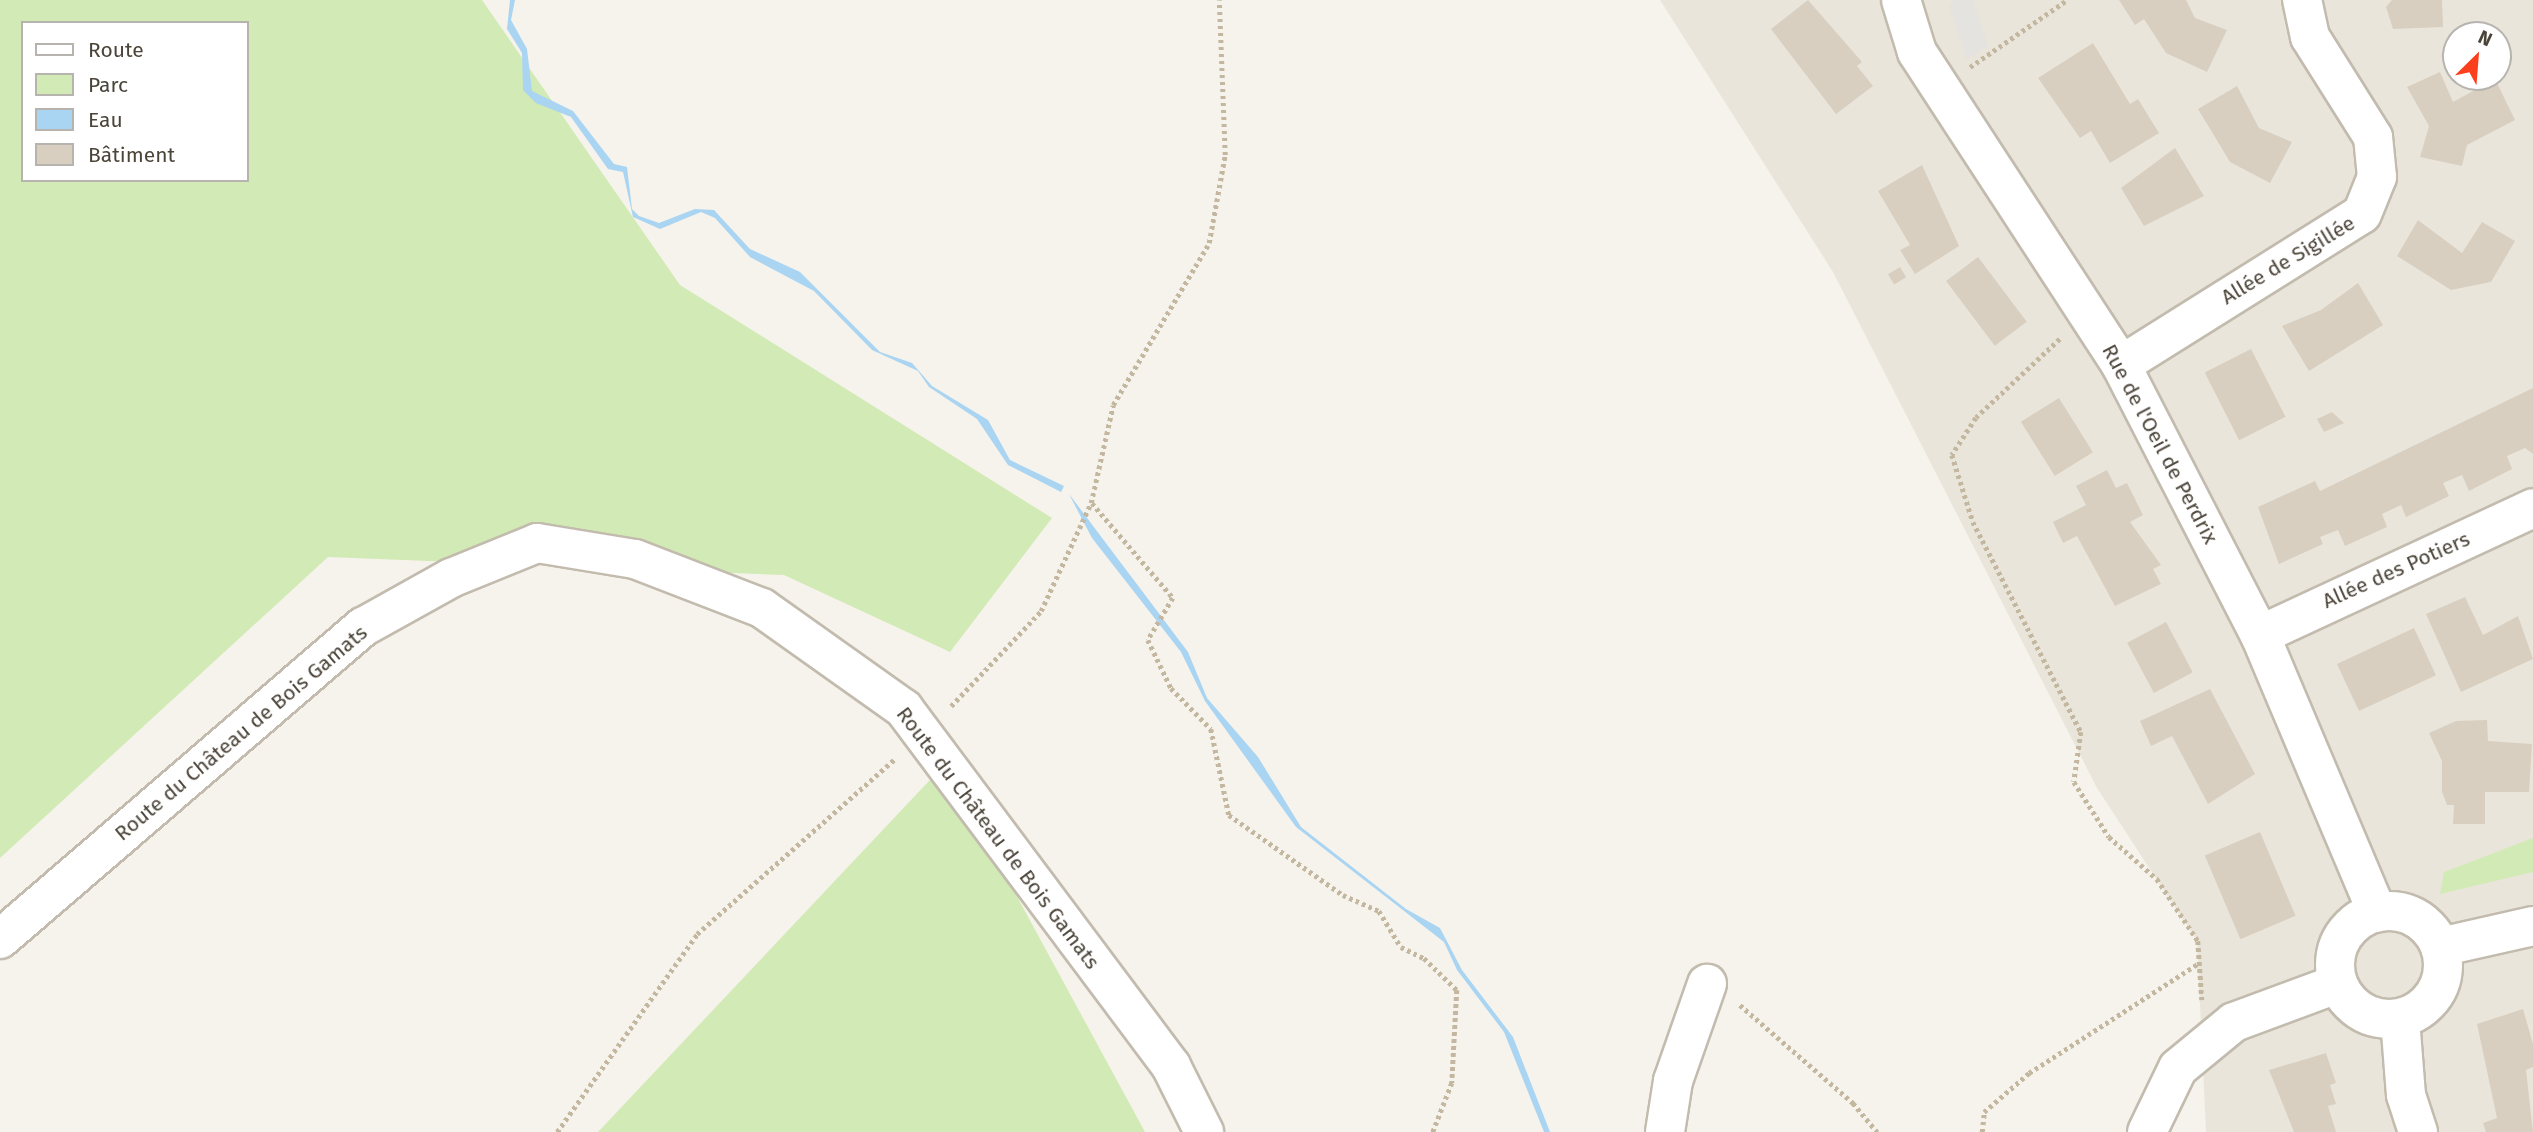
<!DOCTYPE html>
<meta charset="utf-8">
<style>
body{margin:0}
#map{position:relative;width:2533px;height:1132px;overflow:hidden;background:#f6f3ec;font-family:"Fira Sans",sans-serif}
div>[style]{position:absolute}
.residential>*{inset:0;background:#eae5da}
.green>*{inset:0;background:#d2eab5}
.parking>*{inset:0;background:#e5e3e0}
.water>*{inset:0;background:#a9d4f2}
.building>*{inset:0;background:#d8cfc1;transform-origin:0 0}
.path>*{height:4.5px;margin-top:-2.25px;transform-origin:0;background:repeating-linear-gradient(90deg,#c4b79f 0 3.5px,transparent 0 7px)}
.roads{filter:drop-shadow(2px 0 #c2bbae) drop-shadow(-2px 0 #c2bbae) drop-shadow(0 2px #c2bbae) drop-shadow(0 -2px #c2bbae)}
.minor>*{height:38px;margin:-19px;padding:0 19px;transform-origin:19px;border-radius:19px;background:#fff}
.minor>.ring{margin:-19px;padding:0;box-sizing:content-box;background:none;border:38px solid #fff;border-radius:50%}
span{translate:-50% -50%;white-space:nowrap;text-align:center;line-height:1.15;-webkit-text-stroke:6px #fff;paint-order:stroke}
.street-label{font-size:21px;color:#4b4439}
.legend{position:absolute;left:21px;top:21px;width:228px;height:161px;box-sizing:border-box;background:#fff;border:2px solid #b7b4b0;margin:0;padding:9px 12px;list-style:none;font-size:21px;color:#4b4439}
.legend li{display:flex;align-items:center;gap:14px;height:35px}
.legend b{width:35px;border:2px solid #b7b4b0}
.north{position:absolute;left:2442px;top:21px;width:70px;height:70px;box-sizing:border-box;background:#fff;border:2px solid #b7b4b0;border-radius:50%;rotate:25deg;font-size:19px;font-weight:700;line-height:28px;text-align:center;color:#4b4439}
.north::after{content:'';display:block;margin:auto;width:24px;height:32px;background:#fc3f1d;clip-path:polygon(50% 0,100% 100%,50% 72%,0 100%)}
</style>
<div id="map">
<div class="residential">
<i style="clip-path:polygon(evenodd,1660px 0,2533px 0,2533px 1132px,2206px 1132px,2197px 941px,2097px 788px,1833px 272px,1660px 0,2456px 35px,2498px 35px,2498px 77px,2456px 77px,2456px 35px)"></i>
</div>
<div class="green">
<i style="clip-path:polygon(evenodd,0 0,482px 0,680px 285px,1052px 518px,950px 652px,784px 575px,328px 557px,0 858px,0 0,23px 23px,247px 23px,247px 180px,23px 180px,23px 23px)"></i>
<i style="clip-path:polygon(945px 764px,1145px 1132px,598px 1132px)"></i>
<i style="clip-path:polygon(2533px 838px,2533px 872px,2440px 894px,2444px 872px)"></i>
</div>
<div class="parking">
<i style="clip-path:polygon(1955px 0,1973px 0,1988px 46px,1966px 60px,1949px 5px)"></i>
</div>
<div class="water">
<i style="clip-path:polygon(510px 0,515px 0,511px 20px,527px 49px,532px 91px,573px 111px,614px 164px,627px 167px,632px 209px,639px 216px,659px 223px,695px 209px,714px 210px,750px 249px,800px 272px,880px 352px,912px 363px,932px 386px,988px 420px,1010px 460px,1064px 486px,1061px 492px,1008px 465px,977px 419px,929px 387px,918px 371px,872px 350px,814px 291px,750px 257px,715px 218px,701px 212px,660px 229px,633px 217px,623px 172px,608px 169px,571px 117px,536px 103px,523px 90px,522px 53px,507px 29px)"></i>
<i style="clip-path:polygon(1069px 494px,1188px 652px,1207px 698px,1258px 757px,1301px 827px,1406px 909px,1440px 928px,1462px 970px,1513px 1037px,1550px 1132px,1544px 1132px,1504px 1032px,1457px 970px,1444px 942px,1296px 827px,1205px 701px,1181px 652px,1092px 538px)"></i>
</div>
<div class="building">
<i style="clip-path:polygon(1808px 0,1862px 62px,1857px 66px,1873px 86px,1836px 114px,1771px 29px)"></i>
<i style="clip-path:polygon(2119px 0,2186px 0,2195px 18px,2227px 30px,2207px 72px,2166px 53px,2144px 19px,2135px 25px)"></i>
<i style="clip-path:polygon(2392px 0,2442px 0,2443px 27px,2393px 29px,2386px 7px)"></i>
<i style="clip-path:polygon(2093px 43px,2130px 104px,2138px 99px,2159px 133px,2110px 163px,2091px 131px,2080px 138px,2038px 78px)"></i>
<i style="clip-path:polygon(2440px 72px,2453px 102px,2495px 79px,2515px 120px,2467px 145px,2462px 166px,2420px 157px,2429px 126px,2407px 87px)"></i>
<i style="clip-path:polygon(2237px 86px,2259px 128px,2292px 142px,2270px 183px,2230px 162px,2198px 109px)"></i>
<i style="clip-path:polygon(2175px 148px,2204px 196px,2144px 226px,2121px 188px)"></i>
<i style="clip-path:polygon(1922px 165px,1959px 246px,1915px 274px,1900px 250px,1910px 245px,1878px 191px)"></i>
<i style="clip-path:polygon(2418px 220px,2462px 253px,2482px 222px,2515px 241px,2491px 282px,2451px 290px,2397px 256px)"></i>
<i style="left:1978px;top:257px;width:81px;height:40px;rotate:53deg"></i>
<i style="left:1900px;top:267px;width:12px;height:14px;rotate:59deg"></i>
<i style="clip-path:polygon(2358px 283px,2383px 325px,2309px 371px,2282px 326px,2321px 310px)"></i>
<i style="left:2251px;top:349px;width:76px;height:52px;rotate:63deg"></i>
<i style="clip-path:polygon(2533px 388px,2533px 454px,2525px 448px,2507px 456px,2512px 469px,2469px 491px,2462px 475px,2443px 483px,2449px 496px,2406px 517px,2401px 505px,2382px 514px,2387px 527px,2345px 546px,2338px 530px,2320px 537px,2323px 544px,2279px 564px,2258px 507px,2315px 481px,2320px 491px)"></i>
<i style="left:2059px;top:398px;width:64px;height:45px;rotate:58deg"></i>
<i style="clip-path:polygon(2332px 412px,2344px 423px,2324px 432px,2317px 419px)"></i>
<i style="clip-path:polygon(2107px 470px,2116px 488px,2127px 483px,2143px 515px,2130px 522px,2161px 565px,2153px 569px,2161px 584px,2115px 606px,2077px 536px,2063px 543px,2053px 522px,2086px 505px,2076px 486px)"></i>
<i style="clip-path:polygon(2465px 597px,2483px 635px,2518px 616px,2533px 659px,2461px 692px,2426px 614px)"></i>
<i style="left:2166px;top:622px;width:57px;height:44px;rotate:62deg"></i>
<i style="left:2414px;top:628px;width:52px;height:85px;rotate:65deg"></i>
<i style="clip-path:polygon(2210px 689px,2255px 774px,2208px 804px,2172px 736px,2151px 746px,2140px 721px)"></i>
<i style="clip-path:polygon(2487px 720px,2488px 741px,2532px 744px,2529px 792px,2485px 792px,2485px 824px,2453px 824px,2454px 805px,2447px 805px,2442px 792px,2442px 761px,2429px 733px,2456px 721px)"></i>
<i style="left:2260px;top:832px;width:91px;height:60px;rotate:67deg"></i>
<i style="clip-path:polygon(2523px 1009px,2533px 1044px,2533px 1067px,2526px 1070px,2533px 1132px,2486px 1132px,2483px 1123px,2497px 1118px,2477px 1024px)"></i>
<i style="clip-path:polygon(2326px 1053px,2336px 1083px,2330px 1085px,2336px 1104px,2328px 1106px,2336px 1132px,2294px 1132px,2269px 1070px)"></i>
</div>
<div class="path">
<i style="left:1970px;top:67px;width:118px;rotate:-34.6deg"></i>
<i style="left:2060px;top:339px;width:115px;rotate:136.8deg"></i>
<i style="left:1976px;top:418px;width:44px;rotate:123deg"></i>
<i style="left:1952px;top:455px;width:70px;rotate:72.6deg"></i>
<i style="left:1973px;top:522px;width:236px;rotate:62.8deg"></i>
<i style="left:2081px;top:732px;width:50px;rotate:98deg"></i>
<i style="left:2074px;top:782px;width:65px;rotate:57.5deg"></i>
<i style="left:2109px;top:837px;width:64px;rotate:41.2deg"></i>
<i style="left:2157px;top:879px;width:74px;rotate:56.5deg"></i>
<i style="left:2198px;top:941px;width:59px;rotate:86.1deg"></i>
<i style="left:1092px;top:503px;width:125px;rotate:49.5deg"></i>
<i style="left:1173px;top:598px;width:49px;rotate:120.8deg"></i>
<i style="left:1148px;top:640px;width:53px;rotate:64.4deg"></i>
<i style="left:1171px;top:688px;width:57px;rotate:45.7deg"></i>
<i style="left:1211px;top:729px;width:88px;rotate:78.2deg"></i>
<i style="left:1229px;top:815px;width:139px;rotate:35.1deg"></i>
<i style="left:1343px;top:895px;width:39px;rotate:24deg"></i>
<i style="left:1379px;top:911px;width:42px;rotate:58.6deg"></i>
<i style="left:1401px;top:947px;width:25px;rotate:26deg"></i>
<i style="left:1424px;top:958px;width:46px;rotate:44.1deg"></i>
<i style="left:1457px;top:990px;width:93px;rotate:93.1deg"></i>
<i style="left:1452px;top:1083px;width:53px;rotate:111.2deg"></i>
<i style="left:951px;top:706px;width:131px;rotate:-46.5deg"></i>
<i style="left:1041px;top:611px;width:119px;rotate:-65.2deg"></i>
<i style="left:1091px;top:503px;width:100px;rotate:-77.3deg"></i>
<i style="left:1113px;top:405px;width:188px;rotate:-59.3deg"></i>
<i style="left:1209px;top:243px;width:89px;rotate:-79.7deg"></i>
<i style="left:1225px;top:155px;width:155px;rotate:-92.2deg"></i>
<i style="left:1740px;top:1005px;width:150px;rotate:40.9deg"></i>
<i style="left:1853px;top:1103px;width:38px;rotate:50deg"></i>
<i style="left:557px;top:1132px;width:242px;rotate:-54.7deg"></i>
<i style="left:697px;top:934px;width:263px;rotate:-41.5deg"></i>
<i style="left:1982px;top:1132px;width:20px;rotate:-84deg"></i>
<i style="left:1984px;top:1112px;width:60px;rotate:-40.9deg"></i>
<i style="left:2029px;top:1073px;width:202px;rotate:-32.9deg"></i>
</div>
<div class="roads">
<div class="minor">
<i style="left:1901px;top:0;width:54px;rotate:72.9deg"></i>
<i style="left:1917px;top:52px;width:374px;rotate:56.9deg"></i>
<i style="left:2121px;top:365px;width:304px;rotate:62.8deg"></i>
<i style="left:2260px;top:635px;width:301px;rotate:67.1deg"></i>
<i style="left:2121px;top:365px;width:284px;rotate:-32.1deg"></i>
<i style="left:2362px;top:214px;width:40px;rotate:-68deg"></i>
<i style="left:2377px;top:177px;width:40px;rotate:-95.7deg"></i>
<i style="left:2373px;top:137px;width:118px;rotate:-122.2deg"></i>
<i style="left:2310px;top:37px;width:38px;rotate:-102deg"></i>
<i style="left:2260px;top:635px;width:301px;rotate:-24.9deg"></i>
<i class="ring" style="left:2335px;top:911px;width:70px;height:70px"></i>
<i style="left:0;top:939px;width:479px;rotate:-40.7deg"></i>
<i style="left:363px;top:627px;width:101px;rotate:-29.1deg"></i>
<i style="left:451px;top:578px;width:93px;rotate:-22.1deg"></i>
<i style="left:537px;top:543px;width:99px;rotate:9.3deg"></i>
<i style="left:635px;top:559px;width:136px;rotate:21.1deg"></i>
<i style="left:762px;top:608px;width:174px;rotate:35.4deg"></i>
<i style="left:904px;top:709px;width:446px;rotate:53.2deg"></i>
<i style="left:1171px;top:1066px;width:74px;rotate:63.4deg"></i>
<i style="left:2440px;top:947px;width:95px;rotate:-12.7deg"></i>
<i style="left:2400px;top:1019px;width:76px;rotate:85.5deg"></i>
<i style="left:2406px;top:1095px;width:39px;rotate:72deg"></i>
<i style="left:1665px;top:1132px;width:52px;rotate:-81.1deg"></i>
<i style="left:1673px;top:1081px;width:103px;rotate:-70.7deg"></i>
<i style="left:2147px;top:1132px;width:71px;rotate:-64.2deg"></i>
<i style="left:2178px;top:1068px;width:72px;rotate:-39.4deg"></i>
<i style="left:2234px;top:1022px;width:110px;rotate:-20.3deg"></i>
</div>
</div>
<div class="street-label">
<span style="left:2288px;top:260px;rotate:-31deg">Allée de Sigillée</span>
<span style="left:2160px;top:444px;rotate:62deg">Rue de l'Oeil de Perdrix</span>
<span style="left:2396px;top:570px;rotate:-24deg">Allée des Potiers</span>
<span style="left:241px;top:733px;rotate:-40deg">Route du Château de Bois Gamats</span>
<span style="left:998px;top:838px;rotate:53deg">Route du Château de Bois Gamats</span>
</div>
<ul class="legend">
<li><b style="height:9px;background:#fff"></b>Route</li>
<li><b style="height:19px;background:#d2eab5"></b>Parc</li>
<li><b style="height:19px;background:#a9d4f2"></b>Eau</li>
<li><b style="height:19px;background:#d8cfc1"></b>Bâtiment</li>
</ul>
<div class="north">N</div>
</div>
